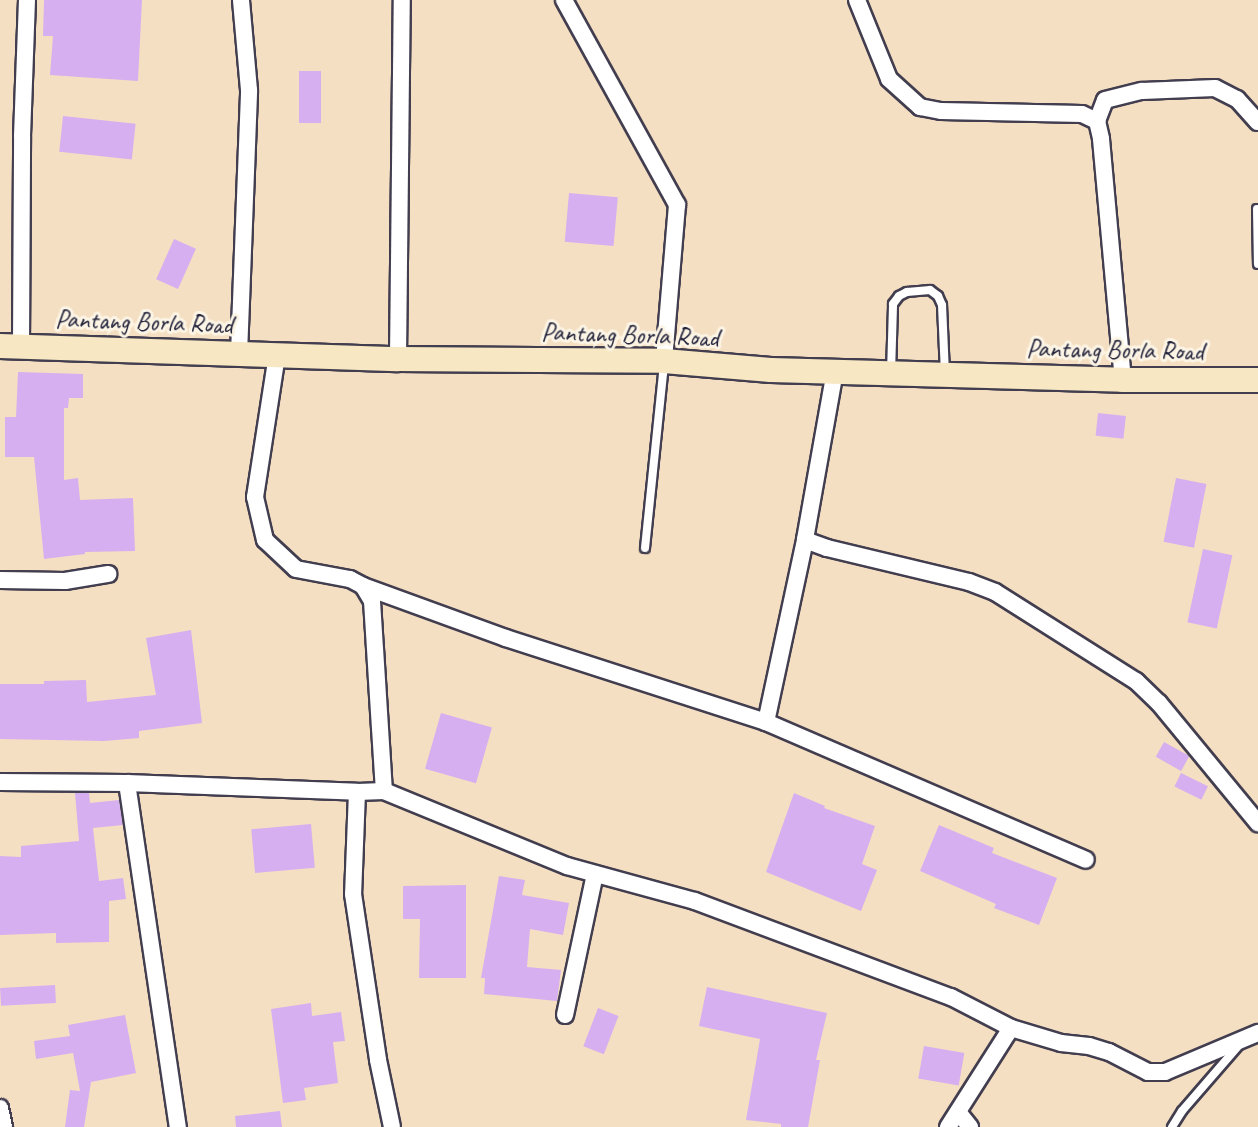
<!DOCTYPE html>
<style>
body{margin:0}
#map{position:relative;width:1258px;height:1127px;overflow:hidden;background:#f5dfc2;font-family:Caveat,sans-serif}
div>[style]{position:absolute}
.building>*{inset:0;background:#d6aff0;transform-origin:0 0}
.roads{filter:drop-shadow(2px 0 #423e4f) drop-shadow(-2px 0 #423e4f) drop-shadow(0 2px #423e4f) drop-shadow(0 -2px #423e4f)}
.lane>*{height:8px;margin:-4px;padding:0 4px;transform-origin:4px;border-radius:4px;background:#fff}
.street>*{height:16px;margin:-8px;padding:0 8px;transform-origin:8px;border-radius:8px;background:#fff}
.secondary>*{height:24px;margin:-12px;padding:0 12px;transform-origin:12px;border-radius:12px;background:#f7e8c3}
span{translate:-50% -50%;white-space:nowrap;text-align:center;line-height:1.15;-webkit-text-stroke:6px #fcf5e5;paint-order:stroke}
.street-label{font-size:26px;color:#22223b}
</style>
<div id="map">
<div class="building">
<i style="clip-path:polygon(44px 0,142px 0,138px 81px,50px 75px,53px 36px,43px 36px)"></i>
<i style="left:299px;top:71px;width:22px;height:52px"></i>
<i style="left:63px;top:116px;width:73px;height:36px;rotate:6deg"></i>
<i style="left:569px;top:193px;width:49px;height:49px;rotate:5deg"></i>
<i style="left:174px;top:239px;width:24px;height:44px;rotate:24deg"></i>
<i style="clip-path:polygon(18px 372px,83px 374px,83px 398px,69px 398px,68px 408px,64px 408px,64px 480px,78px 478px,80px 500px,133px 498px,135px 551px,85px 552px,85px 554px,44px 559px,34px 457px,5px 457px,5px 417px,16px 417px)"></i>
<i style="left:1098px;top:413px;width:28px;height:23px;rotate:6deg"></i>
<i style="left:1176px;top:478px;width:31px;height:65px;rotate:11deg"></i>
<i style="left:1203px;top:549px;width:30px;height:75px;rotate:12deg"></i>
<i style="clip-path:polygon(191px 630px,202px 723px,139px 731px,139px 738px,104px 741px,0 739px,0 684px,44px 684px,44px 681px,86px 680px,87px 702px,156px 695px,146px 638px)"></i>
<i style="left:441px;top:713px;width:53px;height:58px;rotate:16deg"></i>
<i style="left:1164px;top:742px;width:29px;height:17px;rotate:29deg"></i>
<i style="left:1181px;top:773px;width:30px;height:15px;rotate:26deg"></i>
<i style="clip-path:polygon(75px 793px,89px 793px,90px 803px,119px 800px,123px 825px,93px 828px,99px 881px,123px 878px,126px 899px,109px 901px,109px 942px,56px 943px,56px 933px,0 935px,0 856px,21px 857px,21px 846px,79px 841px)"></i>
<i style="clip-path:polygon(794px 793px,825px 806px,824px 808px,875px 826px,862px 864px,877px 870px,861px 911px,766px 872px)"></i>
<i style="left:311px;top:824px;width:44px;height:60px;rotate:85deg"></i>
<i style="clip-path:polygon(939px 825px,994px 848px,992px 853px,1057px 878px,1039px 925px,994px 908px,996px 904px,920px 871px)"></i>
<i style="clip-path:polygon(499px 876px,525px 880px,522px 895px,569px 903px,563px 935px,530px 929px,527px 967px,561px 970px,557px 1001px,484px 994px,485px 978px,481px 978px)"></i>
<i style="clip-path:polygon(466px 885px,466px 978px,419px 978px,420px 919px,403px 919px,403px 886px)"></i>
<i style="left:55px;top:985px;width:18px;height:55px;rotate:87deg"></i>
<i style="clip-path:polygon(707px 987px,827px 1013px,816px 1060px,820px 1060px,808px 1127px,781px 1127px,781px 1124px,746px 1120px,760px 1039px,699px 1026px)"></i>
<i style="clip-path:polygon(311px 1003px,312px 1016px,341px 1012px,345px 1041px,333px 1042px,338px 1083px,304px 1088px,306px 1100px,283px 1103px,271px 1009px)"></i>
<i style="left:598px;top:1008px;width:22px;height:41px;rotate:21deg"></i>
<i style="clip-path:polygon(125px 1015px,136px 1073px,91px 1082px,84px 1127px,65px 1127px,70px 1090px,80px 1091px,73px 1053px,36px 1059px,34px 1041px,70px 1036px,68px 1025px)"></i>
<i style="left:924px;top:1046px;width:41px;height:33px;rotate:10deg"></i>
<i style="clip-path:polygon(280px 1111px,282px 1127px,236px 1127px,235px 1116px)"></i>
</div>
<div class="roads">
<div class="lane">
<i style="left:1257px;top:209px;width:55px;rotate:89deg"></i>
<i style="left:891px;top:373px;width:69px;rotate:-88.3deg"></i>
<i style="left:893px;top:304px;width:10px;rotate:-53deg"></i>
<i style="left:899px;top:296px;width:9px;rotate:-27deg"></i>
<i style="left:907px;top:292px;width:23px;rotate:-5deg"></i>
<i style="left:930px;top:290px;width:10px;rotate:37deg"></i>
<i style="left:938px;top:296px;width:10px;rotate:66deg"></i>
<i style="left:942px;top:305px;width:69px;rotate:87.5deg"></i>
<i style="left:645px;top:548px;width:185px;rotate:-84.1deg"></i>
<i style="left:1172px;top:1127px;width:19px;rotate:-58deg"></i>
<i style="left:1182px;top:1111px;width:89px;rotate:-49.1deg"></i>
</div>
<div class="street">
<i style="left:564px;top:0;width:234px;rotate:61.1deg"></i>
<i style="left:677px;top:205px;width:157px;rotate:94.8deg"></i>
<i style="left:857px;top:0;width:85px;rotate:67.9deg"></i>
<i style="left:889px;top:79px;width:42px;rotate:42.1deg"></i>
<i style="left:920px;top:107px;width:21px;rotate:11deg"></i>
<i style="left:941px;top:111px;width:141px;rotate:1.2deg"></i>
<i style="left:1082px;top:114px;width:17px;rotate:25deg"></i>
<i style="left:1097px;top:121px;width:18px;rotate:77deg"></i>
<i style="left:1101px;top:139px;width:242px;rotate:84.8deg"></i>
<i style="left:1097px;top:121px;width:22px;rotate:-69deg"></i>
<i style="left:1105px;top:100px;width:38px;rotate:-14deg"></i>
<i style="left:1142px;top:91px;width:73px;rotate:-2.4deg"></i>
<i style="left:1215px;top:88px;width:25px;rotate:27deg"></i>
<i style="left:1237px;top:99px;width:31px;rotate:48deg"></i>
<i style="left:21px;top:346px;width:210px;rotate:-89.7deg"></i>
<i style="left:22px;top:136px;width:136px;rotate:-87.9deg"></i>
<i style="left:239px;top:354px;width:264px;rotate:-87.8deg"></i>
<i style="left:249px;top:90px;width:90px;rotate:-95.1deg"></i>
<i style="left:277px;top:355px;width:144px;rotate:98.8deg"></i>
<i style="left:255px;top:497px;width:44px;rotate:76.9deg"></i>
<i style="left:265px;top:540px;width:42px;rotate:43.1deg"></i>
<i style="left:296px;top:569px;width:55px;rotate:10.5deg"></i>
<i style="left:350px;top:579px;width:15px;rotate:28deg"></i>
<i style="left:363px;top:586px;width:17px;rotate:59deg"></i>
<i style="left:372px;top:601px;width:190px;rotate:86.4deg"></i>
<i style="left:398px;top:359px;width:359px;rotate:-89.4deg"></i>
<i style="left:835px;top:371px;width:172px;rotate:100.1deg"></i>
<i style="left:805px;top:540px;width:23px;rotate:20deg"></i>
<i style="left:827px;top:548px;width:146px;rotate:13.5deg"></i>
<i style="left:969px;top:582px;width:28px;rotate:21deg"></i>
<i style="left:995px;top:592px;width:167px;rotate:32.3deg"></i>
<i style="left:1136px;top:681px;width:32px;rotate:44deg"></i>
<i style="left:1159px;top:703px;width:156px;rotate:50.5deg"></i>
<i style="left:0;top:580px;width:65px;rotate:0.9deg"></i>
<i style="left:65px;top:581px;width:44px;rotate:-9.2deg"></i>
<i style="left:363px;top:586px;width:152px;rotate:20deg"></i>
<i style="left:506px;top:638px;width:273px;rotate:17.9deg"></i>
<i style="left:766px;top:722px;width:348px;rotate:23.3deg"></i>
<i style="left:766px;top:722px;width:186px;rotate:-77.9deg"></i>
<i style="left:0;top:782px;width:127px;rotate:0.5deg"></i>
<i style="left:127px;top:783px;width:230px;rotate:2.2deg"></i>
<i style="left:357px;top:792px;width:27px;rotate:-2deg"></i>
<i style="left:384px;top:791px;width:198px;rotate:22.3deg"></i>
<i style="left:567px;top:866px;width:133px;rotate:15.3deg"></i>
<i style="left:695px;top:901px;width:273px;rotate:20.6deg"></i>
<i style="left:951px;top:997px;width:68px;rotate:27.3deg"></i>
<i style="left:1011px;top:1028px;width:52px;rotate:16.7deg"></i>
<i style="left:1061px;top:1043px;width:28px;rotate:6deg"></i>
<i style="left:1089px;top:1046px;width:21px;rotate:17deg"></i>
<i style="left:1109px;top:1052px;width:44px;rotate:27.1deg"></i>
<i style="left:1148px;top:1072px;width:17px"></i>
<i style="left:1165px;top:1072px;width:101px;rotate:-22.8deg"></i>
<i style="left:127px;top:783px;width:348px;rotate:81.6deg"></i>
<i style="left:357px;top:792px;width:102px;rotate:92.2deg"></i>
<i style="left:353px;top:894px;width:168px;rotate:81.4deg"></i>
<i style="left:378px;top:1060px;width:68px;rotate:78.2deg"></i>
<i style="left:565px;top:1015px;width:144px;rotate:-78deg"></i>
<i style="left:0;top:1108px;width:19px;rotate:78deg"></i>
<i style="left:958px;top:1112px;width:19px;rotate:51deg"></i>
<i style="left:948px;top:1127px;width:117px;rotate:-57.5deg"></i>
</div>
<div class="secondary">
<i style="left:0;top:346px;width:398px;rotate:1.9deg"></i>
<i style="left:398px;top:359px;width:266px;rotate:0.4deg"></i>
<i style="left:664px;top:361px;width:107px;rotate:4.8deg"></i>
<i style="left:771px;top:370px;width:352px;rotate:1.6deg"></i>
<i style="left:1123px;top:380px;width:135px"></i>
</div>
</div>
<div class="street-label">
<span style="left:144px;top:322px;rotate:2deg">Pantang Borla Road</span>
<span style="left:630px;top:335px;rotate:2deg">Pantang Borla Road</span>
<span style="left:1115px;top:350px;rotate:1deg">Pantang Borla Road</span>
</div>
</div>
